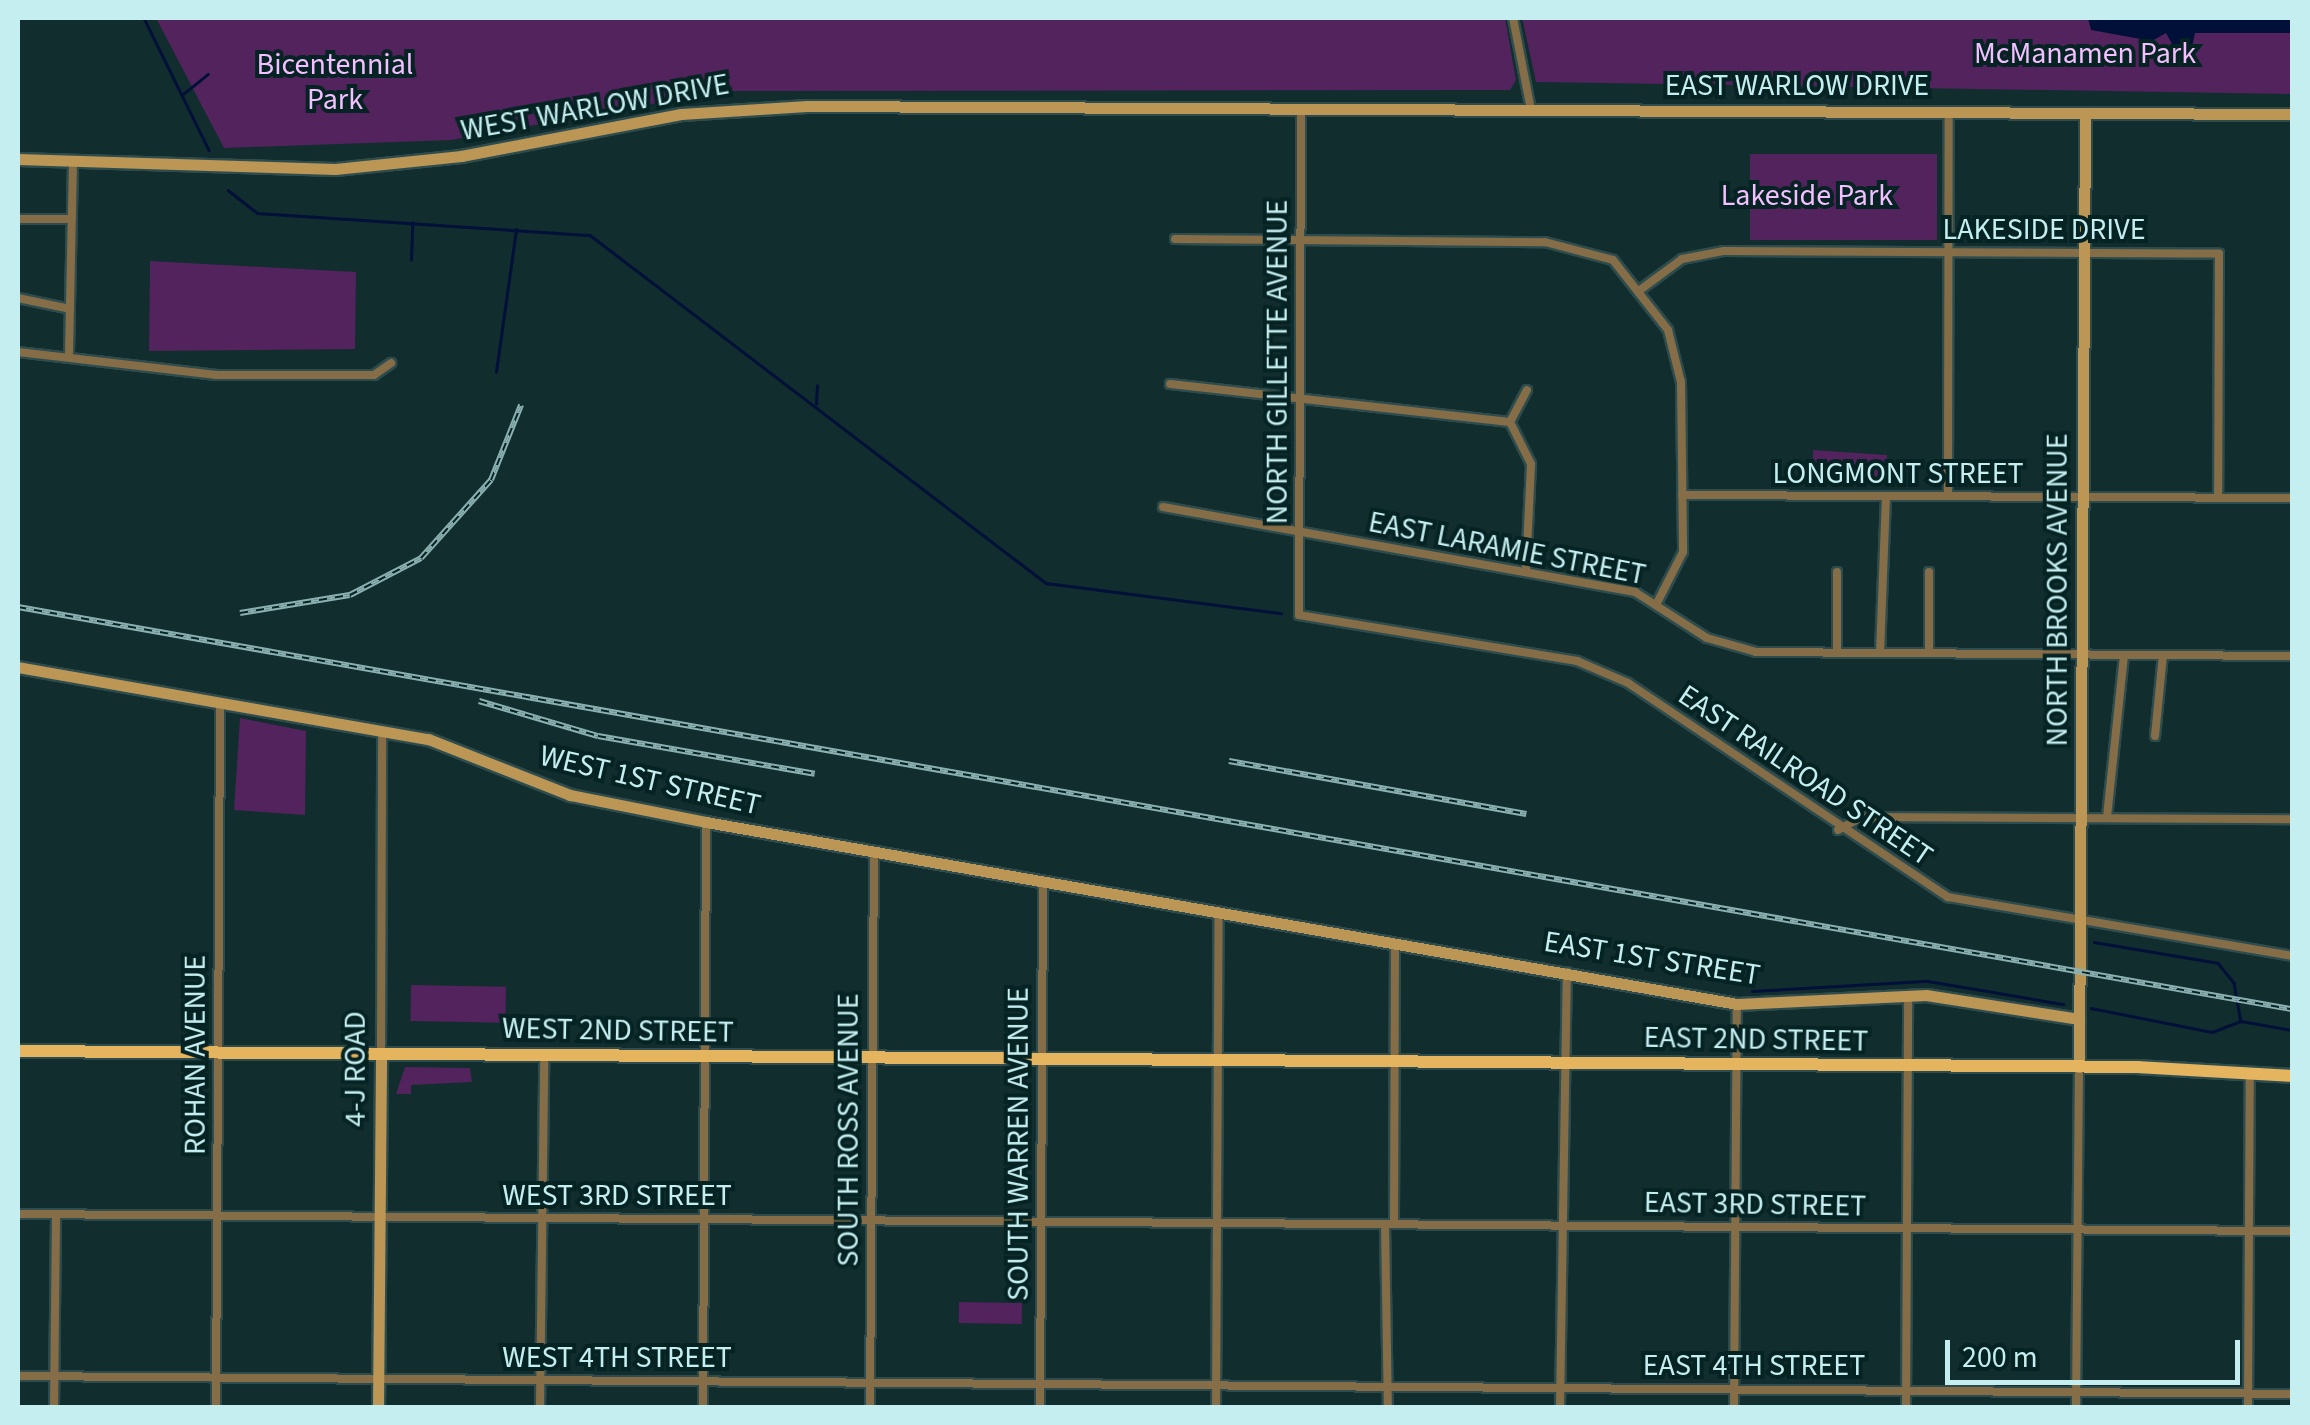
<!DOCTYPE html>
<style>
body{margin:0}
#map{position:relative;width:2310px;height:1425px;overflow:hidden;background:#112d2e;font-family:"Source Sans 3",sans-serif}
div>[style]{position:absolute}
.green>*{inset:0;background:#52235c;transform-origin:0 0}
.water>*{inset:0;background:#001039}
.stream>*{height:2.5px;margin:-1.25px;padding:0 1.25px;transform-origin:1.25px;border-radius:1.25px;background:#001039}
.roads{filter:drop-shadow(2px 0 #2e4c4d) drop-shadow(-2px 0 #2e4c4d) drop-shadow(0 2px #2e4c4d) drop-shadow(0 -2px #2e4c4d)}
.street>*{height:8px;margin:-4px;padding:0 4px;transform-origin:4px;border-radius:4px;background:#856e47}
.secondary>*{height:11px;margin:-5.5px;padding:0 5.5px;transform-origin:5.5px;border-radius:5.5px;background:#bb9655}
.primary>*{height:12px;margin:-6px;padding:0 6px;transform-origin:6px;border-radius:6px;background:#e4b45e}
.rail>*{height:6px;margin-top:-3px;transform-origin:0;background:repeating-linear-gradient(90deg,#062324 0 8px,#8bb0b1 0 16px);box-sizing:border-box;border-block:2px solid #8bb0b1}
span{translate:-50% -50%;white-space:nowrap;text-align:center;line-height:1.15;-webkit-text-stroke:8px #062324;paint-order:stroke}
.park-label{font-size:30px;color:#f3bffe}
.street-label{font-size:30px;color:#c5eef0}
.frame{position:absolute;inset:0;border:20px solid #c5eef0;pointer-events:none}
.scale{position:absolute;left:1945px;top:1340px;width:295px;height:45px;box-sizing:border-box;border:5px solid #c5eef0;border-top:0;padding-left:12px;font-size:30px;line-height:35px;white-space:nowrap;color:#c5eef0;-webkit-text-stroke:8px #062324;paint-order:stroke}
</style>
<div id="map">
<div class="green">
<i style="clip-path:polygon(156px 18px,1505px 18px,1516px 80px,1510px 90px,723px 91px,451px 140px,224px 148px)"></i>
<i style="clip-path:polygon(1522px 18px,2292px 18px,2292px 94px,1536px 82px)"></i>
<i style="left:1750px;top:154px;width:187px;height:86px"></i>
<i style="clip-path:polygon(150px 261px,356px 272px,355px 349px,149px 351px)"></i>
<i style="clip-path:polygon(1813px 450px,1887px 455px,1887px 482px,1813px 482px)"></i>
<i style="clip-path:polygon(240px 718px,306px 731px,305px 815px,234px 810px)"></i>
<i style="left:411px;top:985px;width:95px;height:36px;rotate:1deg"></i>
<i style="clip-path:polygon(405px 1067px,470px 1068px,472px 1082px,411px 1085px,411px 1094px,396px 1094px)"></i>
<i style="left:959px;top:1302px;width:63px;height:21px;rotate:1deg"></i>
</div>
<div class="water">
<i style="clip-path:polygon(2088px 18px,2292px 18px,2292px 33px,2195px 33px,2191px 51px,2176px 51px,2166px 33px,2152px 41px,2091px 30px)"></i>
</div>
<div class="stream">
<i style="left:144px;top:18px;width:147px;rotate:63.8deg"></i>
<i style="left:182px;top:95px;width:33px;rotate:-39deg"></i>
<i style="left:228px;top:190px;width:37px;rotate:38deg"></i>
<i style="left:257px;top:213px;width:334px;rotate:3.8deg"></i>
<i style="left:590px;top:235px;width:574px;rotate:37.35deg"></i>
<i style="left:1046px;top:583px;width:237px;rotate:7.3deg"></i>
<i style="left:411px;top:260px;width:37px;rotate:-88deg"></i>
<i style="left:496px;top:372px;width:144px;rotate:-82deg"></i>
<i style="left:816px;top:404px;width:18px;rotate:-87deg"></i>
<i style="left:2094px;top:942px;width:126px;rotate:9.6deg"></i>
<i style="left:2218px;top:963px;width:26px;rotate:51deg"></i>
<i style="left:2234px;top:983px;width:39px;rotate:80deg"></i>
<i style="left:2241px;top:1021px;width:52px;rotate:10deg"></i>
<i style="left:1752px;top:991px;width:176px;rotate:-3.3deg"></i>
<i style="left:1928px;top:981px;width:137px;rotate:9.7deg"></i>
<i style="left:2091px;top:1008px;width:123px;rotate:11.2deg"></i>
<i style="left:2212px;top:1032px;width:30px;rotate:-21deg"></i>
</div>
<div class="roads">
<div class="street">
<i style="left:1513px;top:18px;width:94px;rotate:78.9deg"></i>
<i style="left:1301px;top:108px;width:507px;rotate:90.23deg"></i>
<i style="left:1299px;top:615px;width:282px;rotate:9.4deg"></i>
<i style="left:1577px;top:661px;width:56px;rotate:23.3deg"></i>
<i style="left:1628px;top:683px;width:385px;rotate:33.8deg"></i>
<i style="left:1948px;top:897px;width:349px;rotate:9.7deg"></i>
<i style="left:18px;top:219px;width:53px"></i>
<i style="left:1175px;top:239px;width:370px;rotate:0.5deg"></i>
<i style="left:1545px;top:242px;width:70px;rotate:14.8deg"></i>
<i style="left:1613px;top:260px;width:89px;rotate:51.8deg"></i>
<i style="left:1668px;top:330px;width:54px;rotate:76deg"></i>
<i style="left:1681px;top:382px;width:170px;rotate:89.3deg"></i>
<i style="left:1683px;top:552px;width:57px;rotate:117deg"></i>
<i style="left:1640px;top:290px;width:52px;rotate:-36.4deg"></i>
<i style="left:1682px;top:259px;width:43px;rotate:-10.8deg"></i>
<i style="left:1724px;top:251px;width:495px;rotate:0.3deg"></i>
<i style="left:2219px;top:254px;width:244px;rotate:90.2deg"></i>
<i style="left:18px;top:298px;width:53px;rotate:11.9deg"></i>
<i style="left:18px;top:352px;width:200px;rotate:6.6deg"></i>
<i style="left:217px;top:375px;width:157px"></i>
<i style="left:374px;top:375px;width:21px;rotate:-35deg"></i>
<i style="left:69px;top:353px;width:193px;rotate:-88.8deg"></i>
<i style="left:1170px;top:384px;width:342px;rotate:6.4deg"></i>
<i style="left:1510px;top:422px;width:47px;rotate:63.4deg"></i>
<i style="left:1531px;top:464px;width:108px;rotate:92.7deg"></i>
<i style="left:1510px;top:422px;width:36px;rotate:-62deg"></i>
<i style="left:1682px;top:495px;width:610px;rotate:0.28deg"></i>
<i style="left:1948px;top:496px;width:384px;rotate:-89.9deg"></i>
<i style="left:1163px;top:507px;width:480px;rotate:10.2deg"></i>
<i style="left:1635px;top:592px;width:85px;rotate:32.6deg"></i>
<i style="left:1707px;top:638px;width:51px;rotate:15.9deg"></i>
<i style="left:1756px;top:652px;width:536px;rotate:0.43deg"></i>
<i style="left:1837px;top:653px;width:81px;rotate:-90deg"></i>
<i style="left:1880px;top:653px;width:157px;rotate:-87.8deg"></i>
<i style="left:1929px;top:653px;width:81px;rotate:-90deg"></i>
<i style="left:2155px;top:736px;width:81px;rotate:-84.4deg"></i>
<i style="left:2107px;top:817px;width:163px;rotate:-84deg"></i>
<i style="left:1838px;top:830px;width:26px;rotate:-29deg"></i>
<i style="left:1861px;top:817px;width:431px;rotate:0.3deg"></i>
<i style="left:381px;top:1055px;width:324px;rotate:-89.8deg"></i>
<i style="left:18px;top:1214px;width:2274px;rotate:0.43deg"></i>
<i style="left:1385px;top:1224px;width:184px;rotate:89.1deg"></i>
<i style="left:1394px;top:1224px;width:280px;rotate:-89.8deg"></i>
<i style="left:18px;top:1376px;width:2274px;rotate:0.45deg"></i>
<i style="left:54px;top:1408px;width:194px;rotate:-89.4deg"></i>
<i style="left:216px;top:1408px;width:705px;rotate:-89.67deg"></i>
<i style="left:540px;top:1408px;width:352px;rotate:-89.3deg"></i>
<i style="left:703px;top:1408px;width:586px;rotate:-89.71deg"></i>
<i style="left:870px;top:1408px;width:556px;rotate:-89.59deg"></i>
<i style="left:1040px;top:1408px;width:526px;rotate:-89.67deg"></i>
<i style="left:1216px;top:1408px;width:496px;rotate:-89.7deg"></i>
<i style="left:1560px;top:1408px;width:436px;rotate:-89.1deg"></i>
<i style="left:1734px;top:1408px;width:404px;rotate:-89.6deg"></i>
<i style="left:1906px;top:1408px;width:412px;rotate:-89.7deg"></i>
<i style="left:2076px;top:1408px;width:341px;rotate:-89.5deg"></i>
<i style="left:2248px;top:1408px;width:336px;rotate:-89.7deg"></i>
</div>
<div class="secondary">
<i style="left:18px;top:159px;width:317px;rotate:1.8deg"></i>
<i style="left:335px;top:169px;width:127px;rotate:-5.9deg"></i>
<i style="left:461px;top:156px;width:224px;rotate:-10.8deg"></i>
<i style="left:681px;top:114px;width:126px;rotate:-3.6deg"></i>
<i style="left:807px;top:106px;width:1485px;rotate:0.31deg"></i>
<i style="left:18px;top:667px;width:416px;rotate:10deg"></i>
<i style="left:428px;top:739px;width:153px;rotate:21.5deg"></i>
<i style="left:570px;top:795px;width:139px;rotate:11.2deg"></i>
<i style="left:706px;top:822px;width:1047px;rotate:10.01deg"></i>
<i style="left:1737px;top:1004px;width:189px;rotate:-2.7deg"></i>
<i style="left:1926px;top:995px;width:155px;rotate:8.9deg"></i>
<i style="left:2079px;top:1067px;width:954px;rotate:-89.64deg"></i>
<i style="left:378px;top:1408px;width:353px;rotate:-89.5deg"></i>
</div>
<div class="primary">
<i style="left:18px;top:1051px;width:2120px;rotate:0.43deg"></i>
<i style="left:2138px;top:1067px;width:154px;rotate:3.3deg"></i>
</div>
</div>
<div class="rail">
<i style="left:18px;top:607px;width:2309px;rotate:10.03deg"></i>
<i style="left:240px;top:613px;width:111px;rotate:-9.3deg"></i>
<i style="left:350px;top:595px;width:80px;rotate:-27.5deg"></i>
<i style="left:421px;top:558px;width:105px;rotate:-48.1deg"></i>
<i style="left:491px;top:480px;width:81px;rotate:-68.2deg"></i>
<i style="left:479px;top:701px;width:124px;rotate:16.4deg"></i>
<i style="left:598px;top:736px;width:220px;rotate:9.9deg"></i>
<i style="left:1229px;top:761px;width:302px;rotate:10.1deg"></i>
</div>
<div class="park-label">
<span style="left:2085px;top:54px">McManamen Park</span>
<span style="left:335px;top:82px">Bicentennial<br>Park</span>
<span style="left:1807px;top:196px">Lakeside Park</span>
</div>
<div class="street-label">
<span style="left:1797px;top:86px">EAST WARLOW DRIVE</span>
<span style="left:595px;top:108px;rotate:-10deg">WEST WARLOW DRIVE</span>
<span style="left:2044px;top:230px">LAKESIDE DRIVE</span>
<span style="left:1278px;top:362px;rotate:-90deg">NORTH GILLETTE AVENUE</span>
<span style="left:1898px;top:474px">LONGMONT STREET</span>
<span style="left:1507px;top:549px;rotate:11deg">EAST LARAMIE STREET</span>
<span style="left:2058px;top:590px;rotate:-90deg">NORTH BROOKS AVENUE</span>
<span style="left:1805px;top:776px;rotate:34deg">EAST RAILROAD STREET</span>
<span style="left:650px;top:781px;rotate:13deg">WEST 1ST STREET</span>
<span style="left:1652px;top:959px;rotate:9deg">EAST 1ST STREET</span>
<span style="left:618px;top:1031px;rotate:1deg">WEST 2ND STREET</span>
<span style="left:1756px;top:1040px;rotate:1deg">EAST 2ND STREET</span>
<span style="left:196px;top:1055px;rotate:-90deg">ROHAN AVENUE</span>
<span style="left:356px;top:1069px;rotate:-90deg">4-J ROAD</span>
<span style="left:849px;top:1130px;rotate:-90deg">SOUTH ROSS AVENUE</span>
<span style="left:1019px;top:1144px;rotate:-90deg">SOUTH WARREN AVENUE</span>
<span style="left:617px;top:1196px">WEST 3RD STREET</span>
<span style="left:1755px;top:1205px;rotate:1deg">EAST 3RD STREET</span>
<span style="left:617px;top:1358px">WEST 4TH STREET</span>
<span style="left:1754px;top:1366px">EAST 4TH STREET</span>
</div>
<div class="frame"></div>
<div class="scale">200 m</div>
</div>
